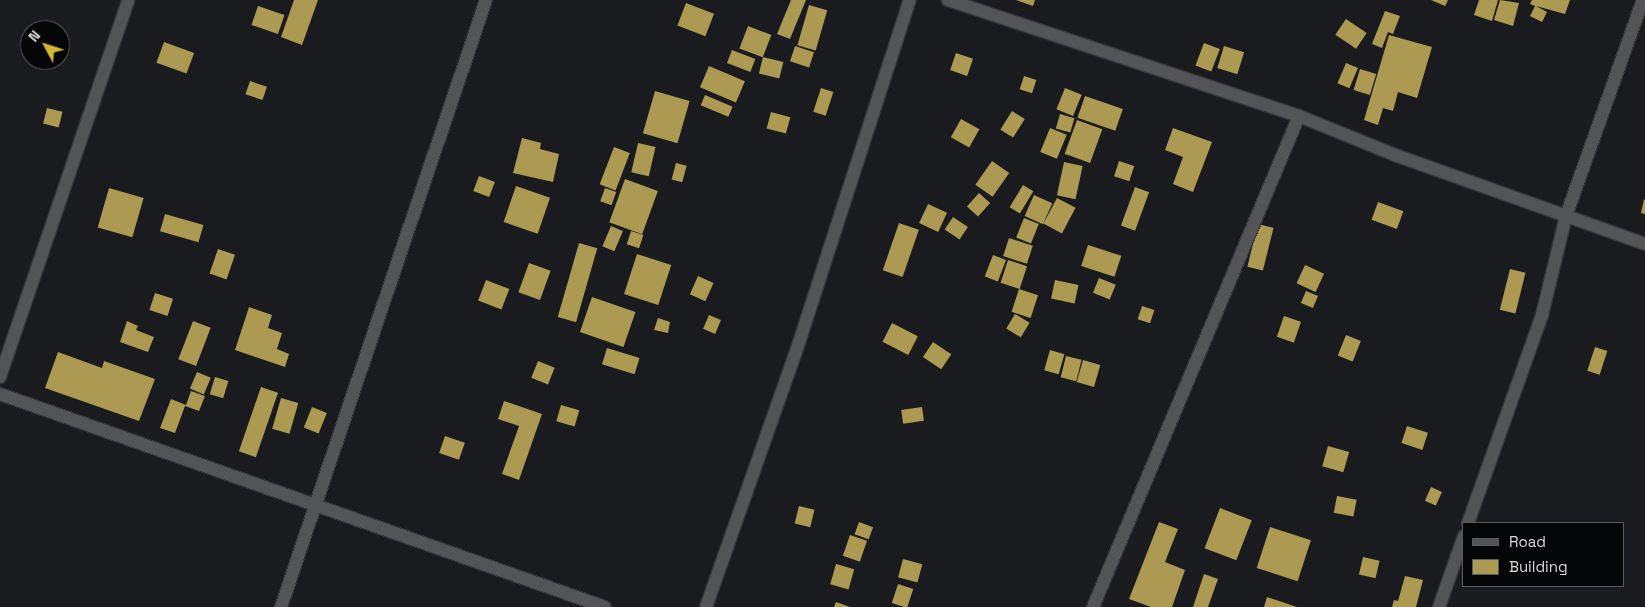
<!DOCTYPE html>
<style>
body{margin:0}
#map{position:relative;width:1645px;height:607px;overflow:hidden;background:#191b1e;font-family:"Space Grotesk",sans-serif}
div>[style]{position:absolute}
.building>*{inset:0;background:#ac9a52;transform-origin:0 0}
.roads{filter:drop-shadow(1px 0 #343639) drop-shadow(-1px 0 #343639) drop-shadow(0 1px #343639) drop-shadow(0 -1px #343639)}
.street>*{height:12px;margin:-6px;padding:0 6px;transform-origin:6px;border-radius:6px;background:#535456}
span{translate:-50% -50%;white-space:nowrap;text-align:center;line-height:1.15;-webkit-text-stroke:5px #050607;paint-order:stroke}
.legend{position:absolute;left:1462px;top:522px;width:162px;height:65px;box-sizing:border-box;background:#050607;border:1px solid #5a5b5d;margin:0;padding:6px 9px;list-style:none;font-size:15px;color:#d9dbdd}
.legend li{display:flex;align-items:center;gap:10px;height:25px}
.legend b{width:25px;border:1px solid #5a5b5d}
.north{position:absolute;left:20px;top:20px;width:50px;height:50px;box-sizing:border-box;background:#050607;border:1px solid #5a5b5d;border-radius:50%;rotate:310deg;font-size:14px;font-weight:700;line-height:20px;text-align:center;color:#d9dbdd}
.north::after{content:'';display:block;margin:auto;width:18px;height:22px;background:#d3b635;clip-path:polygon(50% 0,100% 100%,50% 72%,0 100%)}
</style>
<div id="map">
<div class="building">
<i style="clip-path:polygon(294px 0,318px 0,302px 45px,281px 37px)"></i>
<i style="clip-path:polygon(791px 0,806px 0,790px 39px,777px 34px)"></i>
<i style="clip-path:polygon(1016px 0,1035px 0,1033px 6px)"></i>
<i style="clip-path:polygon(1431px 0,1448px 0,1445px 6px)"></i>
<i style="clip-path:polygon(1479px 0,1498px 0,1492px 21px,1474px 15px)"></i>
<i style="clip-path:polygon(1500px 0,1519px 3px,1513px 26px,1494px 20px)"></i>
<i style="clip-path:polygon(1532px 0,1570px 0,1565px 14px,1536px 6px,1547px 12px,1542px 22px,1530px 16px,1535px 6px,1530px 4px)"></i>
<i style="left:686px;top:3px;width:30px;height:24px;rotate:21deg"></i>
<i style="left:809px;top:5px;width:19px;height:42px;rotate:16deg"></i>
<i style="left:258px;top:6px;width:28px;height:20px;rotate:19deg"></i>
<i style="clip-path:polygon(1385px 11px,1400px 16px,1393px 34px,1388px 32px,1382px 48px,1372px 44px)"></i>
<i style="left:1346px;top:19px;width:25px;height:19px;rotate:34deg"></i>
<i style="left:748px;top:26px;width:25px;height:24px;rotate:21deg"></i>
<i style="clip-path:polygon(1389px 35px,1432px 47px,1417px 98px,1398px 92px,1393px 111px,1383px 108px,1378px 125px,1364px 120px)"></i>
<i style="left:164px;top:42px;width:32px;height:22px;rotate:20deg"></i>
<i style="left:1204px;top:43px;width:17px;height:24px;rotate:21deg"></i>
<i style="left:795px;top:46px;width:20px;height:16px;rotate:18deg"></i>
<i style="left:1224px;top:46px;width:21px;height:23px;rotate:17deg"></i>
<i style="left:732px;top:50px;width:25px;height:14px;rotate:21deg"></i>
<i style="left:956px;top:53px;width:18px;height:18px;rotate:19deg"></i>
<i style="left:763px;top:57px;width:21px;height:17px;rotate:14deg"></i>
<i style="left:1346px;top:63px;width:13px;height:22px;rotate:23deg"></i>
<i style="left:709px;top:66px;width:39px;height:23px;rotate:23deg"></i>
<i style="left:1360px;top:69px;width:17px;height:22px;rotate:17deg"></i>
<i style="left:1024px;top:76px;width:13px;height:14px;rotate:18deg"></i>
<i style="left:250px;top:81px;width:18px;height:14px;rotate:19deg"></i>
<i style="left:821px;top:88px;width:13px;height:25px;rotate:18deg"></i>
<i style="left:1065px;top:88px;width:18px;height:23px;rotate:22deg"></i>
<i style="left:655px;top:91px;width:36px;height:44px;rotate:16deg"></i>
<i style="left:705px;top:95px;width:30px;height:11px;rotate:23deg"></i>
<i style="left:1085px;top:96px;width:40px;height:23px;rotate:19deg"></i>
<i style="left:47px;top:108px;width:16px;height:16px;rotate:14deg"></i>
<i style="left:1012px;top:111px;width:15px;height:22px;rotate:32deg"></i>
<i style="left:771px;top:112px;width:20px;height:17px;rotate:15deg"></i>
<i style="left:1060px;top:114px;width:15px;height:15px;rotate:16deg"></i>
<i style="left:961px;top:119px;width:21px;height:21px;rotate:29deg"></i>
<i style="left:1077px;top:120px;width:27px;height:36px;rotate:20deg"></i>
<i style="left:1050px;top:128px;width:18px;height:26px;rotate:22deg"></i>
<i style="clip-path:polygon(1173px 128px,1212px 142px,1193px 192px,1173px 184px,1183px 157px,1165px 150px)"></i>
<i style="clip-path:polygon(522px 138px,541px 143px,540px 149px,559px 154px,553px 182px,513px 173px)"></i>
<i style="left:638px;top:143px;width:18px;height:30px;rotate:13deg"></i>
<i style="left:614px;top:147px;width:17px;height:40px;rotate:21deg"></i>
<i style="left:992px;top:161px;width:21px;height:29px;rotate:35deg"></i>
<i style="left:1119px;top:161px;width:16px;height:16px;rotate:18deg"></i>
<i style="left:1064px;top:162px;width:19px;height:34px;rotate:12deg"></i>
<i style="left:676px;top:163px;width:11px;height:17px;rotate:15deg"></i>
<i style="left:479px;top:176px;width:17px;height:16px;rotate:21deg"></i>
<i style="left:625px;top:179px;width:35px;height:46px;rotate:20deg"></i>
<i style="left:1023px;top:185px;width:12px;height:26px;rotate:31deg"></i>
<i style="left:516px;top:186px;width:36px;height:38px;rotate:19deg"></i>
<i style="left:1135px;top:187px;width:15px;height:41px;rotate:20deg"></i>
<i style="left:109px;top:188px;width:36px;height:41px;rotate:16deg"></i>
<i style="left:605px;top:188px;width:12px;height:14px;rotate:20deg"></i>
<i style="left:979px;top:193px;width:15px;height:18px;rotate:42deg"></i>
<i style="left:1034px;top:195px;width:20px;height:23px;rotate:24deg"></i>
<i style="left:1057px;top:198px;width:21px;height:29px;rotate:28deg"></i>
<i style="clip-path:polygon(1644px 199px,1645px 200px,1645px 214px,1641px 213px)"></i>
<i style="left:1378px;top:202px;width:27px;height:19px;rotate:20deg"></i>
<i style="left:928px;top:204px;width:21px;height:21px;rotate:25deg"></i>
<i style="left:165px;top:214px;width:40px;height:18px;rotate:16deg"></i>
<i style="left:953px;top:217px;width:18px;height:15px;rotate:34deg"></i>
<i style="left:1024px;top:218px;width:16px;height:21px;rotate:22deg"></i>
<i style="left:899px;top:223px;width:21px;height:50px;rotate:19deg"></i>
<i style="left:1258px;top:224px;width:16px;height:44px;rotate:14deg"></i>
<i style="left:611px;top:226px;width:13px;height:22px;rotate:23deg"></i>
<i style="left:631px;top:231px;width:13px;height:14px;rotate:18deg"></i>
<i style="left:1009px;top:238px;width:25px;height:19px;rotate:18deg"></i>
<i style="left:579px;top:243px;width:19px;height:77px;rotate:16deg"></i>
<i style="left:1088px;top:245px;width:35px;height:22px;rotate:18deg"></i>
<i style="left:218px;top:249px;width:18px;height:26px;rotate:19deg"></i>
<i style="left:637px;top:254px;width:36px;height:42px;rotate:18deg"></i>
<i style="left:993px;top:255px;width:14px;height:23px;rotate:21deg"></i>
<i style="left:1008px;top:260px;width:20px;height:24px;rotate:18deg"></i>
<i style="left:529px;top:263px;width:23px;height:31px;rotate:20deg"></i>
<i style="left:1305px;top:265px;width:21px;height:20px;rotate:25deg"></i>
<i style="left:1510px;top:269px;width:16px;height:42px;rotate:14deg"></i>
<i style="left:698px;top:276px;width:17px;height:20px;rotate:24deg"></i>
<i style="left:1099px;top:278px;width:18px;height:16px;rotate:22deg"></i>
<i style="left:486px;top:280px;width:25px;height:22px;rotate:21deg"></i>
<i style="left:1055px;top:280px;width:24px;height:19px;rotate:12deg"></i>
<i style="left:1019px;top:289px;width:20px;height:24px;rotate:18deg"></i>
<i style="left:1306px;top:291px;width:13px;height:13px;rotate:23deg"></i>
<i style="left:155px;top:293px;width:19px;height:18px;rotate:18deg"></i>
<i style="left:592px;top:297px;width:46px;height:37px;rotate:19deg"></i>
<i style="left:1142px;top:306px;width:13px;height:14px;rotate:18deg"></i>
<i style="clip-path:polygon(249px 307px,272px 315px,268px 328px,282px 333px,277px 349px,289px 354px,285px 367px,235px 350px)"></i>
<i style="left:1015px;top:314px;width:17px;height:17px;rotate:31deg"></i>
<i style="left:709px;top:315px;width:13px;height:15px;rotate:23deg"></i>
<i style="left:1284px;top:316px;width:18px;height:22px;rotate:19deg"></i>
<i style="clip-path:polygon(658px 318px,670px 322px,668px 333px,654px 330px)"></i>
<i style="clip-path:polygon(127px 321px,138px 326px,136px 330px,154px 337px,148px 352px,120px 342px)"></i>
<i style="left:193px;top:321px;width:19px;height:41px;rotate:21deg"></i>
<i style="left:892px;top:323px;width:29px;height:21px;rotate:27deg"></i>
<i style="left:1346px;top:335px;width:16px;height:22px;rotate:22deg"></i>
<i style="left:933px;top:342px;width:22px;height:18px;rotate:34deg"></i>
<i style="left:1595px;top:347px;width:13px;height:25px;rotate:18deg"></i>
<i style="left:607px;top:348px;width:34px;height:17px;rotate:17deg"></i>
<i style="left:1050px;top:350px;width:15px;height:21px;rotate:16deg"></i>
<i style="clip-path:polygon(58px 352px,102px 368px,104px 361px,155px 379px,139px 421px,45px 388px)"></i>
<i style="left:1066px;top:356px;width:16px;height:22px;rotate:14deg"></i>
<i style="left:1083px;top:360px;width:18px;height:23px;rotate:16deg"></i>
<i style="left:538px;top:361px;width:18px;height:18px;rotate:22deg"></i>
<i style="left:197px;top:372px;width:15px;height:18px;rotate:23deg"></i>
<i style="left:215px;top:377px;width:14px;height:18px;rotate:17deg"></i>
<i style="left:261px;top:387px;width:18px;height:68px;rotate:19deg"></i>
<i style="clip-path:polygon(191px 391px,205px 396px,199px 411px,185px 406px,175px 433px,160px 428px,171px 399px,186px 405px)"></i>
<i style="left:281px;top:398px;width:18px;height:32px;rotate:16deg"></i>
<i style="clip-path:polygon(504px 401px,542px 414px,519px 480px,502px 474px,519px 426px,498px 419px)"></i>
<i style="left:561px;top:405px;width:19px;height:17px;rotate:16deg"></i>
<i style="left:312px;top:407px;width:16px;height:22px;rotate:22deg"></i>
<i style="left:922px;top:407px;width:14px;height:21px;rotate:82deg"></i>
<i style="left:1407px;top:426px;width:22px;height:18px;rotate:18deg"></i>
<i style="left:445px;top:436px;width:21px;height:18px;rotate:19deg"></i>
<i style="left:1328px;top:446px;width:22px;height:21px;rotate:16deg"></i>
<i style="left:1431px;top:487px;width:12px;height:15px;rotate:24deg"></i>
<i style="left:1337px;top:496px;width:20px;height:17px;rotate:11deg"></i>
<i style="left:799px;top:506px;width:16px;height:18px;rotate:14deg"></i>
<i style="left:1220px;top:508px;width:34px;height:43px;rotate:21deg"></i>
<i style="left:859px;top:522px;width:15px;height:13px;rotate:20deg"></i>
<i style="clip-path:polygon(1159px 522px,1178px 529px,1165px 562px,1185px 570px,1172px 607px,1151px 607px,1129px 599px)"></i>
<i style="left:1270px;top:527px;width:43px;height:43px;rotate:18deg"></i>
<i style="left:850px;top:535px;width:18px;height:22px;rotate:19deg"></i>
<i style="left:1363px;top:557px;width:17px;height:18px;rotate:13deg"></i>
<i style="left:903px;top:559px;width:20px;height:19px;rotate:15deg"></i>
<i style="left:836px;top:564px;width:19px;height:21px;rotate:16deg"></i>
<i style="clip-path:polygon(1204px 574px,1218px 579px,1208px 607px,1193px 607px)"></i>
<i style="clip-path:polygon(1405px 576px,1423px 580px,1416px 607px,1392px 607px,1394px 600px,1398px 601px)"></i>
<i style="left:898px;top:584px;width:16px;height:20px;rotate:18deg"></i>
<i style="clip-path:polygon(1267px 597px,1297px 607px,1264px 607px)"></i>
<i style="clip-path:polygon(836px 602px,850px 607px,834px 607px)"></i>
</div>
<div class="roads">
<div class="street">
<i style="left:948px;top:0;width:370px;rotate:18.3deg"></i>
<i style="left:1299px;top:116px;width:104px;rotate:22.1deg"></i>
<i style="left:1395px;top:155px;width:265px;rotate:19.6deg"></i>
<i style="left:0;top:377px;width:398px;rotate:-71.2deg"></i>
<i style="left:0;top:394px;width:641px;rotate:19.4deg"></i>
<i style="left:1468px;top:523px;width:221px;rotate:-70.4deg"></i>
<i style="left:1542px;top:315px;width:102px;rotate:-76.4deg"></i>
<i style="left:1566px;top:216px;width:229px;rotate:-70.4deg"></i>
<i style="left:281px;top:607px;width:641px;rotate:-71.34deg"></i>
<i style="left:706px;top:607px;width:270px;rotate:-70.6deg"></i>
<i style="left:796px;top:352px;width:370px;rotate:-72.1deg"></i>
<i style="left:1093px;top:607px;width:532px;rotate:-67.24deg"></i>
<i style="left:1439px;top:607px;width:75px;rotate:-70.6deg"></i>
</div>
</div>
<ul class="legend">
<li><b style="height:6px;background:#535456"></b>Road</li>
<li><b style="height:14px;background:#ac9a52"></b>Building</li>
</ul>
<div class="north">N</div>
</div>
